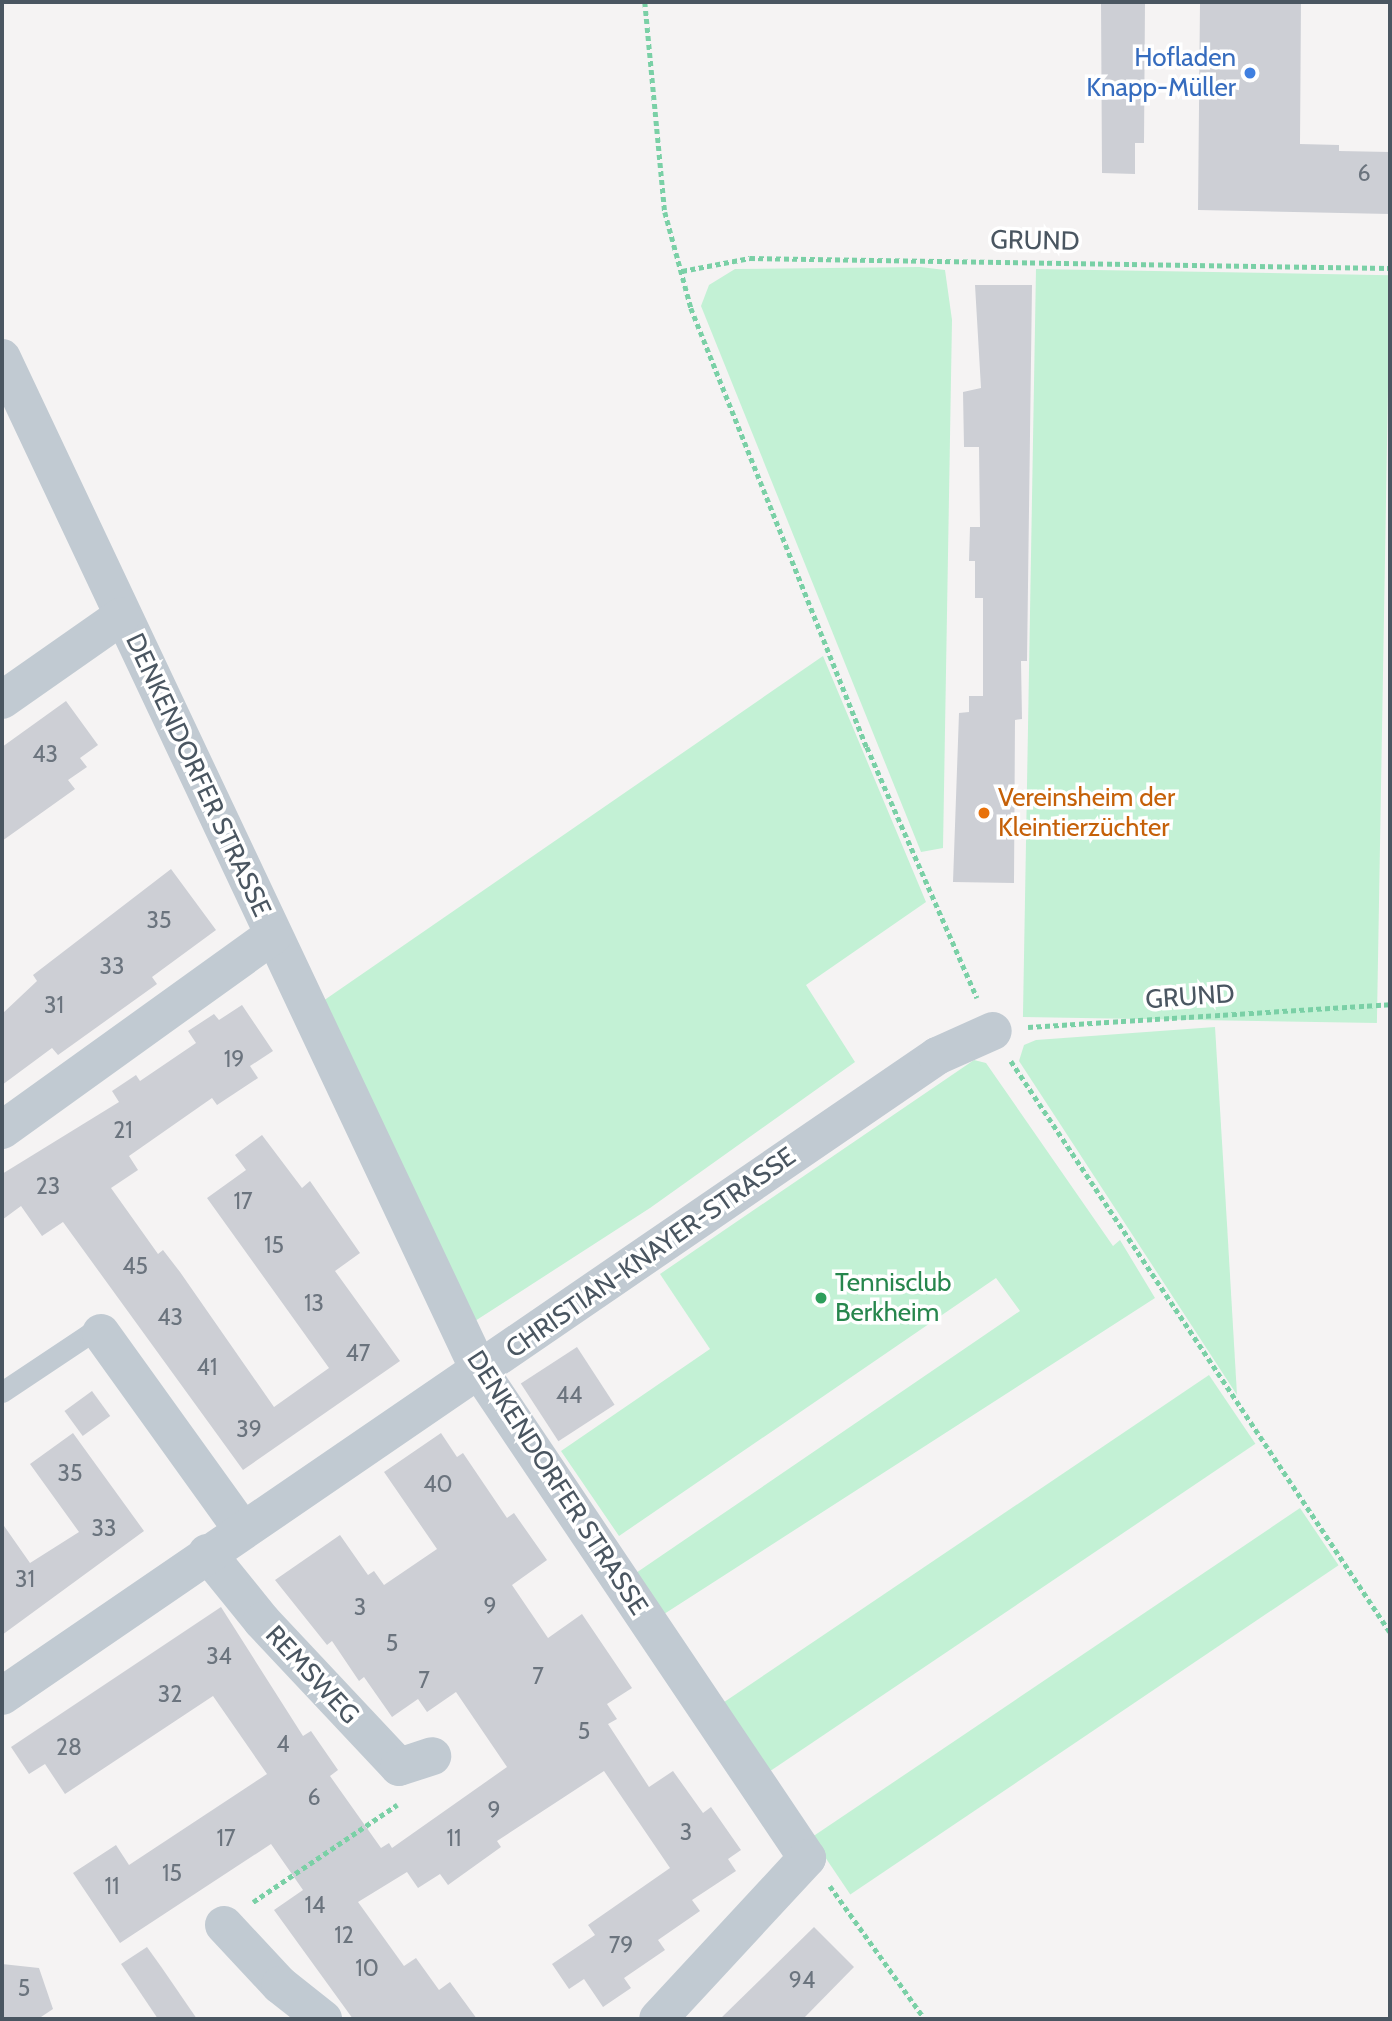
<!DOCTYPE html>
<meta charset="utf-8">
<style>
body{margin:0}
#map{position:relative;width:1392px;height:2021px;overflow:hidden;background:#f5f3f3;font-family:Cabin,sans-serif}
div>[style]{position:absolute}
.green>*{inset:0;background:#c3f1d5;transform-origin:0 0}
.building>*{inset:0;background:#cdcfd5;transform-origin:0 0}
.path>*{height:4.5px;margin-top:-2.25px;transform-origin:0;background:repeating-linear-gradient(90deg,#7ad0a6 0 5px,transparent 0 8.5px)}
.lane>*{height:21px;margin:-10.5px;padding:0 10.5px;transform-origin:10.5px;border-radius:10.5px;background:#c1cad2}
.street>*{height:38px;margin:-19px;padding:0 19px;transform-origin:19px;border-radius:19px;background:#c1cad2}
.dots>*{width:19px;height:19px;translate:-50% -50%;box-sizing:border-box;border:4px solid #fff;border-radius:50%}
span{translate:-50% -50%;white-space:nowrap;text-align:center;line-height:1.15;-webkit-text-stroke:7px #fff;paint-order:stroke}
.number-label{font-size:23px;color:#6b747e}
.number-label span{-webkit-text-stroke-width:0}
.shop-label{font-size:26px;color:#366cbe}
.right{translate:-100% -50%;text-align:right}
.street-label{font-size:26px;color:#4a5661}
.food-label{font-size:26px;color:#c56008}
.left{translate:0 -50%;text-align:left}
.leisure-label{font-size:26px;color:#27864d}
.frame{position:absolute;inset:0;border:4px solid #4a5661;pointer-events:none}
</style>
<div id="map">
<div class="green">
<i style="clip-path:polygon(920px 267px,945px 270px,952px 320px,943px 848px,921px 852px,701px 306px,709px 285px,735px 269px)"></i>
<i style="left:1036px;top:269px;width:354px;height:748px;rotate:1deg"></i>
<i style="clip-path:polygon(823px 656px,926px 902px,806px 985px,855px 1062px,650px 1208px,475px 1321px,323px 1001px)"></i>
<i style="clip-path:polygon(1215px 1027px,1227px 1224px,1237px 1395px,1019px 1061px,1024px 1045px,1036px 1040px)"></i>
<i style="clip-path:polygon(974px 1060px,986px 1063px,1113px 1246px,1120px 1240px,1155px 1298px,661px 1616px,633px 1575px,1020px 1311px,996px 1278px,619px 1536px,561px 1451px,710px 1349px,660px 1274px)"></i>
<i style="left:1209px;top:1375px;width:83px;height:587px;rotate:56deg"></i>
<i style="left:1300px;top:1508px;width:69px;height:589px;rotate:56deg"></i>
</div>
<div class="building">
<i style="clip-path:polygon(1101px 2px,1145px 2px,1144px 143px,1135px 143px,1135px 174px,1102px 173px)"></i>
<i style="clip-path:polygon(1200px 2px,1301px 2px,1300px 144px,1339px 145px,1339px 151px,1390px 152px,1390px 214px,1198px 210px)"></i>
<i style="clip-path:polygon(975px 285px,1032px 285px,1027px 661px,1021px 661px,1022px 719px,1015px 720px,1014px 883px,953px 882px,959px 713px,969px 712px,969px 696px,983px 696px,983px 598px,975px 598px,975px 561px,969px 561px,970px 527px,980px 527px,979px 447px,964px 447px,963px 392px,981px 388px)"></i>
<i style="clip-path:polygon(66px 701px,98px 745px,80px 758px,87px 767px,68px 780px,75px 789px,2px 841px,2px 747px)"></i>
<i style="clip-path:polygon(171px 869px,216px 930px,152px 977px,157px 984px,79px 1040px,58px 1055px,52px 1048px,2px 1085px,2px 1014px,37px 981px,33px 975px)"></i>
<i style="clip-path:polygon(242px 1005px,273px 1051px,250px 1066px,258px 1078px,217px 1105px,212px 1098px,129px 1156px,138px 1170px,111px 1188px,158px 1254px,163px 1250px,180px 1272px,274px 1407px,329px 1368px,207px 1198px,246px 1170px,235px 1155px,262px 1135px,302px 1188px,310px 1181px,360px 1253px,335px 1271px,400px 1361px,243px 1470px,63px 1222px,42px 1236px,21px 1206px,2px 1220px,2px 1174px,119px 1102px,112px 1091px,136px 1075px,140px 1081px,196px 1043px,188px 1031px,214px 1014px,219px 1020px)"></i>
<i style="left:577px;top:1347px;width:69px;height:67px;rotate:57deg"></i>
<i style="left:92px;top:1391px;width:31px;height:34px;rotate:54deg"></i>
<i style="clip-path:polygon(73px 1433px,144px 1531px,2px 1635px,2px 1523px,30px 1563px,79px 1532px,30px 1464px)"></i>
<i style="clip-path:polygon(441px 1433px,457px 1457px,463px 1453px,507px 1518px,514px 1513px,547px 1560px,512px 1585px,548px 1638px,582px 1614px,632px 1688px,607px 1704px,617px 1719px,608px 1724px,649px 1787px,673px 1771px,703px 1813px,711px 1807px,741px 1850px,728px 1859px,736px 1871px,692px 1900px,700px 1911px,658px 1940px,665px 1950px,624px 1978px,631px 1988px,603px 2007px,584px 1979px,569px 1989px,552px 1964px,595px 1935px,588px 1925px,670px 1868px,604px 1771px,497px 1841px,501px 1847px,448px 1885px,440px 1874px,418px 1888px,407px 1872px,358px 1902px,404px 1966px,416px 1958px,439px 1990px,450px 1982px,477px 2019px,353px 2019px,274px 1910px,303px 1890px,271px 1844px,120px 1943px,73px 1873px,116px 1845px,129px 1865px,267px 1774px,213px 1696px,65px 1794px,45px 1764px,29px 1774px,11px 1747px,221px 1607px,303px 1736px,311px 1731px,338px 1770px,330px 1776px,381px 1848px,389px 1843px,392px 1848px,507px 1767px,456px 1692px,427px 1712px,418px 1699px,392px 1717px,364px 1677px,359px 1681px,332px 1641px,327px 1645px,275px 1580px,340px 1535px,368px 1575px,374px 1571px,384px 1585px,437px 1549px,384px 1472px)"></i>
<i style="clip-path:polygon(814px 1927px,854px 1967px,803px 2019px,720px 2019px)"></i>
<i style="clip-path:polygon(147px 1947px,162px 1968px,197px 2019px,158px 2019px,121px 1964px)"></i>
<i style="clip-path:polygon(2px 1964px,39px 1968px,53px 2009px,38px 2019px,2px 2019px)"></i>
</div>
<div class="path">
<i style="left:645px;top:2px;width:211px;rotate:84.6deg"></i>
<i style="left:665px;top:212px;width:99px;rotate:74.8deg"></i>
<i style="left:691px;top:308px;width:473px;rotate:68.2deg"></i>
<i style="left:867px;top:747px;width:274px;rotate:66.3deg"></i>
<i style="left:682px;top:271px;width:69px;rotate:-10.8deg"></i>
<i style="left:750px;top:258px;width:640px;rotate:0.9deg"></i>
<i style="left:1028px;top:1027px;width:363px;rotate:-3.6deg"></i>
<i style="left:1011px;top:1061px;width:685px;rotate:56.43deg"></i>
<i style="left:830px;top:1886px;width:163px;rotate:54.5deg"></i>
<i style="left:253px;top:1902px;width:174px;rotate:-34deg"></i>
</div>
<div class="lane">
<i style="left:2px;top:1392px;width:105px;rotate:-33.7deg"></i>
<i style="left:89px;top:1334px;width:12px;rotate:-5deg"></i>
</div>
<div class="street">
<i style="left:2px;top:358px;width:1119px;rotate:64.76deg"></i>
<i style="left:479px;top:1370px;width:588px;rotate:56.09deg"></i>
<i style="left:807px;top:1858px;width:219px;rotate:132.8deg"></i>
<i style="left:2px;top:700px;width:146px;rotate:-35deg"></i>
<i style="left:2px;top:1130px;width:334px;rotate:-35.7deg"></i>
<i style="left:101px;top:1333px;width:241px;rotate:54.3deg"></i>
<i style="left:207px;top:1553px;width:87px;rotate:51deg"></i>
<i style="left:262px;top:1621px;width:200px;rotate:46.8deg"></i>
<i style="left:399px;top:1767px;width:35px;rotate:-18deg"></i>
<i style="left:2px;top:1696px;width:1133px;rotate:-34.39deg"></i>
<i style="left:937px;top:1056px;width:61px;rotate:-24.1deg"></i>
<i style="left:224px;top:1925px;width:82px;rotate:47deg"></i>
<i style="left:280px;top:1985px;width:55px;rotate:38.3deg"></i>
</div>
<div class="dots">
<i style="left:1250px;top:73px;background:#3f7fe0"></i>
<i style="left:984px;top:813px;background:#e8710a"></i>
<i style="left:821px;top:1298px;background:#2e9e5b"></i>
</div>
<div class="number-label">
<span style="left:1364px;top:173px">6</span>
<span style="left:45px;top:754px">43</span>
<span style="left:159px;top:920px">35</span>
<span style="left:112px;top:966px">33</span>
<span style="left:54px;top:1005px">31</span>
<span style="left:234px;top:1059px">19</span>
<span style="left:123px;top:1130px">21</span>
<span style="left:48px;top:1186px">23</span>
<span style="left:243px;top:1201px">17</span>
<span style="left:274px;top:1245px">15</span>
<span style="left:135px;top:1266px">45</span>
<span style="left:314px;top:1303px">13</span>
<span style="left:170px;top:1317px">43</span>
<span style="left:358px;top:1353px">47</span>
<span style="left:207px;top:1367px">41</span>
<span style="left:569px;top:1395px">44</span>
<span style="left:249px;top:1429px">39</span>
<span style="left:70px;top:1473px">35</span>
<span style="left:438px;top:1484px">40</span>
<span style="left:104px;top:1528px">33</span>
<span style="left:25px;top:1579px">31</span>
<span style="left:490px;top:1606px">9</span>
<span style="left:360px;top:1607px">3</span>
<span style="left:392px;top:1643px">5</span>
<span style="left:219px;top:1656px">34</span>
<span style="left:538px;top:1676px">7</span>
<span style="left:424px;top:1680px">7</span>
<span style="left:170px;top:1694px">32</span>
<span style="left:584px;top:1731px">5</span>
<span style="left:283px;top:1744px">4</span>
<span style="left:69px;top:1747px">28</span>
<span style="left:314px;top:1797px">6</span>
<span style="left:494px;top:1810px">9</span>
<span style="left:686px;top:1832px">3</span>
<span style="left:226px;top:1838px">17</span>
<span style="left:454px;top:1838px">11</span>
<span style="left:172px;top:1873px">15</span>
<span style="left:112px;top:1886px">11</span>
<span style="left:315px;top:1905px">14</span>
<span style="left:344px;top:1935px">12</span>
<span style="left:621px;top:1945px">79</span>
<span style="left:367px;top:1968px">10</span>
<span style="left:802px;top:1980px">94</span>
<span style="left:24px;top:1988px">5</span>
</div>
<div class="shop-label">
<span class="right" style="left:1236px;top:73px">Hofladen<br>Knapp-Müller</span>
</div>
<div class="street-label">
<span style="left:1035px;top:241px;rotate:1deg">GRUND</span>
<span style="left:198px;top:775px;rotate:65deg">DENKENDORFER STRASSE</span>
<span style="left:1190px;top:997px;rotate:-4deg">GRUND</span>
<span style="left:651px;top:1253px;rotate:-35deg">CHRISTIAN-KNAYER-STRASSE</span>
<span style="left:557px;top:1483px;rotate:57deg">DENKENDORFER STRASSE</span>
<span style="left:312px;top:1675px;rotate:47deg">REMSWEG</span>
</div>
<div class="food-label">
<span class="left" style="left:998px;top:813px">Vereinsheim der<br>Kleintierzüchter</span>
</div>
<div class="leisure-label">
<span class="left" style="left:835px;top:1298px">Tennisclub<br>Berkheim</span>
</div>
<div class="frame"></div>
</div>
